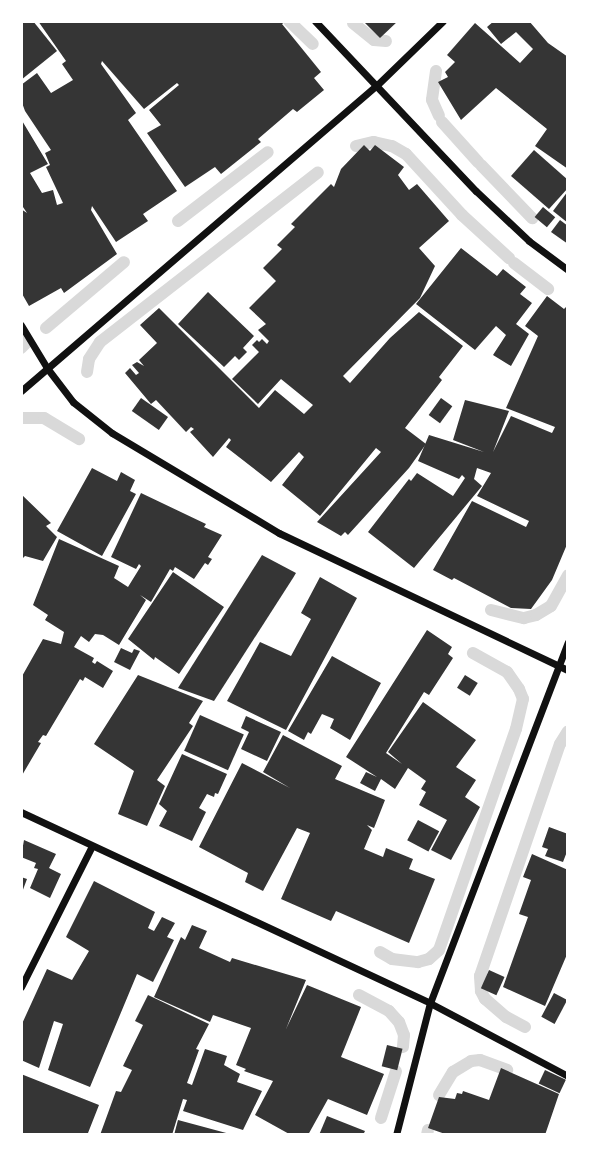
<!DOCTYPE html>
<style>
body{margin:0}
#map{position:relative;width:589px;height:1156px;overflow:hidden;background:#fff;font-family:Helvetica,sans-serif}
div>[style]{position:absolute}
.stream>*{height:12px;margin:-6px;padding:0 6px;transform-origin:6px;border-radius:6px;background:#d9d9d9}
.building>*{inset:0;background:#353535;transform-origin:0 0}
.minor>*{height:7px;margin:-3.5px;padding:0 3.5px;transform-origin:3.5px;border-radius:3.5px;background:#111}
span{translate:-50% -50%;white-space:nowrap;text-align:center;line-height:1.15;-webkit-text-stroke:7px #fff;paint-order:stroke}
.frame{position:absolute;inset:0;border:23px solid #fff;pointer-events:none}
</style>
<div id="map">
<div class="stream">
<i style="left:289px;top:21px;width:33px;rotate:44deg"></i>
<i style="left:353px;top:23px;width:27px;rotate:39deg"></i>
<i style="left:374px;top:40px;width:12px;rotate:5deg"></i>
<i style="left:436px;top:71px;width:29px;rotate:98deg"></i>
<i style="left:432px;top:100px;width:17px;rotate:66deg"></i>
<i style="left:442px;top:122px;width:54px;rotate:48deg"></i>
<i style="left:356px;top:146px;width:18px;rotate:-13deg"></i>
<i style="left:374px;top:142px;width:18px;rotate:13deg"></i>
<i style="left:392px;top:146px;width:16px;rotate:30deg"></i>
<i style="left:406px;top:154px;width:83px;rotate:47.4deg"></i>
<i style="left:462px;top:215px;width:64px;rotate:42.5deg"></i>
<i style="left:481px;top:165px;width:74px;rotate:46.1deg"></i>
<i style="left:178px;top:221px;width:113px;rotate:-37.5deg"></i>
<i style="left:514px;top:263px;width:43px;rotate:37.4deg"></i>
<i style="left:46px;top:328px;width:102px;rotate:-40.2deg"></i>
<i style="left:21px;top:338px;width:7px;rotate:56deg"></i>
<i style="left:25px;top:344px;width:6px;rotate:135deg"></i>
<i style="left:87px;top:372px;width:13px;rotate:-81deg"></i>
<i style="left:89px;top:359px;width:20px;rotate:-57deg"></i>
<i style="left:100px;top:342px;width:276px;rotate:-37.9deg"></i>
<i style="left:21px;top:418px;width:23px"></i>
<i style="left:44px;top:418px;width:41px;rotate:31deg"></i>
<i style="left:491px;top:610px;width:34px;rotate:14deg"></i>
<i style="left:524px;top:618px;width:12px;rotate:-14deg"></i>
<i style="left:536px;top:615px;width:17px;rotate:-31deg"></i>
<i style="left:551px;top:606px;width:35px;rotate:-61deg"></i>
<i style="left:380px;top:952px;width:14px;rotate:30deg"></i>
<i style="left:392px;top:959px;width:26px;rotate:7deg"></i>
<i style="left:418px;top:962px;width:11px;rotate:-15deg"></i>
<i style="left:429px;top:959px;width:13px;rotate:-42deg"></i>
<i style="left:439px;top:950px;width:234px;rotate:-70.8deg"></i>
<i style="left:516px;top:729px;width:31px;rotate:-77deg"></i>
<i style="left:523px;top:699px;width:11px;rotate:-112deg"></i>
<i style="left:519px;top:689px;width:21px;rotate:-125deg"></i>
<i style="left:507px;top:672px;width:39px;rotate:-151deg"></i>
<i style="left:359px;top:995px;width:34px;rotate:28deg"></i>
<i style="left:389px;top:1011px;width:15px;rotate:48deg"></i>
<i style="left:399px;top:1022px;width:14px;rotate:69deg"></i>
<i style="left:404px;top:1035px;width:12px;rotate:95deg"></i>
<i style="left:525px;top:1027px;width:21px;rotate:-152deg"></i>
<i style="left:506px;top:1017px;width:28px;rotate:-139deg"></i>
<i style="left:485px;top:999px;width:9px;rotate:-117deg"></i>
<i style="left:481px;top:991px;width:15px;rotate:-94deg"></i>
<i style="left:480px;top:976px;width:245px;rotate:-71deg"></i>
<i style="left:560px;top:744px;width:15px;rotate:-58deg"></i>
<i style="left:439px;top:1095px;width:27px;rotate:-59deg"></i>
<i style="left:453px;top:1072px;width:21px;rotate:-31deg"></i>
<i style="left:471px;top:1061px;width:9px;rotate:-6deg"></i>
<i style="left:480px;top:1060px;width:29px;rotate:20deg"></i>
<i style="left:381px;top:1118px;width:49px;rotate:-72.3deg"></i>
<i style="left:427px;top:1135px;width:5px;rotate:-79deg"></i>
</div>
<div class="building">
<i style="clip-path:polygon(21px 21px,33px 21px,57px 51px,21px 80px)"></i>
<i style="clip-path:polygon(38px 21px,286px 21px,282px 24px,321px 72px,314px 78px,324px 90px,297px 112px,293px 109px,258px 139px,261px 142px,221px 174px,215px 167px,185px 187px,147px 133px,161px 125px,149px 110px,179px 85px,177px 83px,144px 109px,102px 61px,101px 64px,136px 113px,128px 120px,177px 191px,143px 214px,148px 221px,116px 242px,92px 206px,91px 210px,117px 254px,64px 293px,61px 288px,29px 306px,21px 292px,21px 209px,27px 213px,21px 204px,21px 119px,48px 164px,30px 173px,42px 193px,53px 190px,57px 205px,63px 203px,46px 167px,50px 165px,45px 153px,51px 150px,25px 111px,21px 100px,21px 85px,37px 73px,51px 93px,73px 80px,62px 64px,66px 61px)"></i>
<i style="clip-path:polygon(363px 21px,398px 21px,380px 38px)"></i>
<i style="clip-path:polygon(494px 21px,529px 21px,548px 43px,568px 57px,568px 169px,535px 146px,547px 129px,496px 88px,461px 120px,438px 82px,448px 77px,445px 72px,455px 62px,447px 55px,475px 23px,520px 63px,533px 49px,516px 32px,501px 44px,487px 27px)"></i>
<i style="clip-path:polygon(364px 145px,370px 151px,375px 145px,404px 167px,398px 175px,409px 190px,417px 184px,449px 221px,419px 248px,435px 266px,420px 298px,343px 376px,350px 383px,390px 338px,419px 312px,463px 346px,439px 377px,442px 380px,405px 428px,426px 444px,409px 468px,348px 535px,345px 532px,341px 536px,317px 522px,381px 452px,376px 448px,320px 516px,282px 485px,304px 457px,299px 452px,271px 482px,226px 447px,231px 440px,229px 438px,213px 457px,190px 432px,194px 429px,191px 427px,186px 432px,156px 400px,151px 404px,125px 373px,130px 368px,136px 375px,139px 373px,132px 365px,137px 362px,144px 366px,139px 360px,157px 343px,140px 325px,159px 308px,259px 408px,275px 390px,304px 414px,313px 405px,281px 379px,258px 404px,232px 379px,259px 352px,252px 345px,257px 340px,259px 342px,262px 339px,267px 344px,269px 341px,258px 330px,266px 324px,249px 308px,276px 281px,263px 268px,282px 249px,277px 245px,295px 227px,291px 224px,331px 184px,334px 187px,341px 169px)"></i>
<i style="clip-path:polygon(534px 150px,568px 180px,568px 188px,549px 209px,511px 176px)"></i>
<i style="clip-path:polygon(568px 191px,568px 223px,553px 211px)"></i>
<i style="left:543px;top:207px;width:16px;height:13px;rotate:40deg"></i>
<i style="clip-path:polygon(560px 220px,568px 226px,568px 244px,551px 232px)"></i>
<i style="clip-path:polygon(461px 248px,497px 276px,503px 269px,526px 287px,520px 294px,532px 303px,516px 324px,529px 334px,511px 366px,493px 355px,506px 335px,496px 326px,475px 350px,416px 304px)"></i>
<i style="clip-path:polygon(208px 292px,254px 336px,243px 348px,247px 352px,239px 360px,235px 356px,224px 367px,178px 324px)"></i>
<i style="clip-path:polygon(547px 296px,564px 309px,568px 305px,568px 542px,552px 580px,531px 609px,511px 608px,454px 578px,452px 580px,433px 570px,472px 501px,526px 527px,529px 521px,477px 496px,491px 473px,477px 468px,474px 479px,482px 486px,414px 568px,368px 532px,409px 479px,411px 481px,417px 473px,453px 496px,465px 478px,462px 475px,459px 479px,418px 461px,429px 435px,484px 452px,453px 440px,465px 400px,509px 411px,493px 452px,511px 416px,552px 433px,555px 427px,506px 408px,538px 336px,525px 326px)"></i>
<i style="left:141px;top:398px;width:33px;height:16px;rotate:35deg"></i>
<i style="left:441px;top:398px;width:14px;height:21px;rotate:36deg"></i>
<i style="clip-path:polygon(92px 468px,117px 481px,121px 472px,135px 480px,130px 491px,136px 494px,102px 556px,57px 531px)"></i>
<i style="clip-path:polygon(141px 493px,206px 524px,204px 527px,222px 535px,208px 557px,212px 559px,208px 565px,205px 563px,194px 579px,175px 567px,173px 571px,170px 569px,151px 602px,140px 595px,146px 600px,119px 645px,103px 635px,95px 634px,89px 642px,81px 636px,74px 647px,94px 658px,92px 662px,95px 664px,97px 661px,113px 671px,103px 688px,85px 677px,83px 681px,80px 679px,46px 736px,43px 735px,38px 742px,41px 743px,21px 777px,21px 678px,43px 639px,61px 644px,64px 632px,45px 620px,48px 615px,33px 605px,59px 539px,119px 566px,114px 578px,128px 587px,141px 566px,139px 564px,136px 569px,111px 557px)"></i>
<i style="clip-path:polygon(21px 494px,51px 523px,46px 526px,57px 537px,43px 561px,25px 556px,21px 560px)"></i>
<i style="clip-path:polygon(262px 555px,296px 573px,293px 578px,214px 701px,178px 688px)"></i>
<i style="clip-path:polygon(173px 572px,224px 607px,179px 674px,155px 657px,154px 660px,128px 639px)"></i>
<i style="clip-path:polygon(320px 577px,357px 598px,286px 730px,227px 701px,260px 642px,291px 656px,311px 619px,301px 613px)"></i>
<i style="clip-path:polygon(427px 630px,452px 647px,448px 654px,453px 658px,429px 695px,424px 692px,386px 753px,402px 764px,388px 752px,423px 702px,476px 740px,456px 767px,476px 780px,465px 797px,480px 807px,451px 860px,431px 850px,447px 820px,419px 805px,426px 792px,421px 789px,426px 781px,408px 768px,395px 789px,381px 779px,375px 791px,360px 783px,366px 772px,377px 777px,346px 757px)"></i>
<i style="clip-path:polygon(121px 648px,132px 653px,134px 649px,140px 651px,130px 670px,114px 662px)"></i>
<i style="clip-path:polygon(332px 656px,381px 683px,350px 740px,330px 728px,334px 719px,322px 714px,311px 734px,308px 732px,304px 740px,288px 731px)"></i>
<i style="clip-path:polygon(138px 675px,203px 701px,189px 723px,193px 726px,157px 780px,165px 786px,147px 826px,118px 814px,134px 771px,94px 744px)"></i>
<i style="left:465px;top:675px;width:15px;height:15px;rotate:32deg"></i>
<i style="left:200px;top:715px;width:48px;height:39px;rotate:24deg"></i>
<i style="clip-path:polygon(246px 716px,281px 732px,267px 761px,241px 749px,249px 732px,241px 728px)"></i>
<i style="clip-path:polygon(283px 735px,342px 766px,335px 779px,385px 800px,374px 828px,367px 825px,372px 830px,364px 849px,383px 857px,386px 848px,413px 859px,409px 869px,435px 879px,409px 943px,336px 911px,331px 921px,281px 899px,310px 833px,297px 828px,263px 891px,245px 882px,248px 873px,199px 847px,242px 763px,290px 788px,263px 772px)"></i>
<i style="clip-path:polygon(182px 754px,227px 774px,218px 794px,215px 793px,214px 797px,207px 794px,199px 808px,206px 812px,192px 841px,159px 826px,167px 811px,159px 804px)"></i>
<i style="left:418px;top:820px;width:24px;height:23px;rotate:28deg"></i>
<i style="clip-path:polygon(549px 827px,568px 834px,568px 849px,563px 862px,545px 856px,548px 849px,542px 847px)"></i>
<i style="clip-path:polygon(24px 840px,56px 854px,49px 868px,61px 874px,50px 898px,30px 888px,38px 869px,34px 868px,36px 863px,21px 857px)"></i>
<i style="clip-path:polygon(532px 854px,568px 870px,568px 952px,545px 1006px,503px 987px,528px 917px,519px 914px,531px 880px,523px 877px)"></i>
<i style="clip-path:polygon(21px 877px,27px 879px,21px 895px)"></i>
<i style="clip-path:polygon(94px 881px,155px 912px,148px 928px,154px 931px,162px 917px,175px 923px,167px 937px,174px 940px,153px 982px,137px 974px,90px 1087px,48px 1070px,63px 1024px,54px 1021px,39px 1068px,21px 1060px,21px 1026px,47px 969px,72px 980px,89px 951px,66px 937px)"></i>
<i style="clip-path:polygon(192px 925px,207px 931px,199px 948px,230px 962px,232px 958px,306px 980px,286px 1029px,307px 985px,361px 1007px,341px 1057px,384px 1074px,367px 1115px,328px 1099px,308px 1135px,291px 1135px,255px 1115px,273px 1081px,244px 1071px,246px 1069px,236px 1065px,251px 1028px,213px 1015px,210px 1022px,154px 997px,181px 937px,185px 940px)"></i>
<i style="left:489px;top:970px;width:17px;height:20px;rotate:24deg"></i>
<i style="left:554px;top:993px;width:15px;height:27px;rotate:28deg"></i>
<i style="clip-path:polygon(148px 995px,209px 1024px,196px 1049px,199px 1050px,187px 1083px,192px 1085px,205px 1049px,227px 1056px,224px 1065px,240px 1074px,237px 1082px,262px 1091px,243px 1130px,183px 1111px,187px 1100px,183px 1099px,172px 1135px,100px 1135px,116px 1091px,121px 1092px,132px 1070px,123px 1066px,143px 1025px,135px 1021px)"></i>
<i style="left:387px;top:1045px;width:16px;height:22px;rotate:14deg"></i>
<i style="clip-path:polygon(501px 1068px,559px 1094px,545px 1135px,448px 1135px,428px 1128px,439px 1097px,455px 1099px,457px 1093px,462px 1094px,463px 1091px,489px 1100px)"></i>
<i style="left:545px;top:1070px;width:23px;height:15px;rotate:25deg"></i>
<i style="clip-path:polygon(21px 1074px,99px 1105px,88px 1133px,93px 1135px,21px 1135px)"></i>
<i style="clip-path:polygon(327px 1116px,365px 1131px,363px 1135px,319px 1135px)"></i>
<i style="clip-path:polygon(178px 1120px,230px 1134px,230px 1135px,174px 1135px)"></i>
</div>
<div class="minor">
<i style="left:315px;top:21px;width:234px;rotate:46.6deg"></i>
<i style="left:476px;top:191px;width:73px;rotate:43.3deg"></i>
<i style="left:529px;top:241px;width:49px;rotate:36.6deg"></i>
<i style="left:21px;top:325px;width:50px;rotate:58.8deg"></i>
<i style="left:47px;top:368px;width:43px;rotate:52.6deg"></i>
<i style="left:73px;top:402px;width:50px;rotate:38.5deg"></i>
<i style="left:112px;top:433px;width:195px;rotate:30.9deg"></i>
<i style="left:279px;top:533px;width:320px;rotate:25.4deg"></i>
<i style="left:21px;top:391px;width:468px;rotate:-40.7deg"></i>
<i style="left:376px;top:86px;width:93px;rotate:-44.1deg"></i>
<i style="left:21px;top:812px;width:451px;rotate:25deg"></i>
<i style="left:430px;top:1003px;width:156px;rotate:27.9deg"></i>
<i style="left:21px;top:987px;width:158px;rotate:-63.3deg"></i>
<i style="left:396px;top:1135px;width:136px;rotate:-75.6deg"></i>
<i style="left:430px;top:1003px;width:386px;rotate:-69.1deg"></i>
</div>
<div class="frame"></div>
</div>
